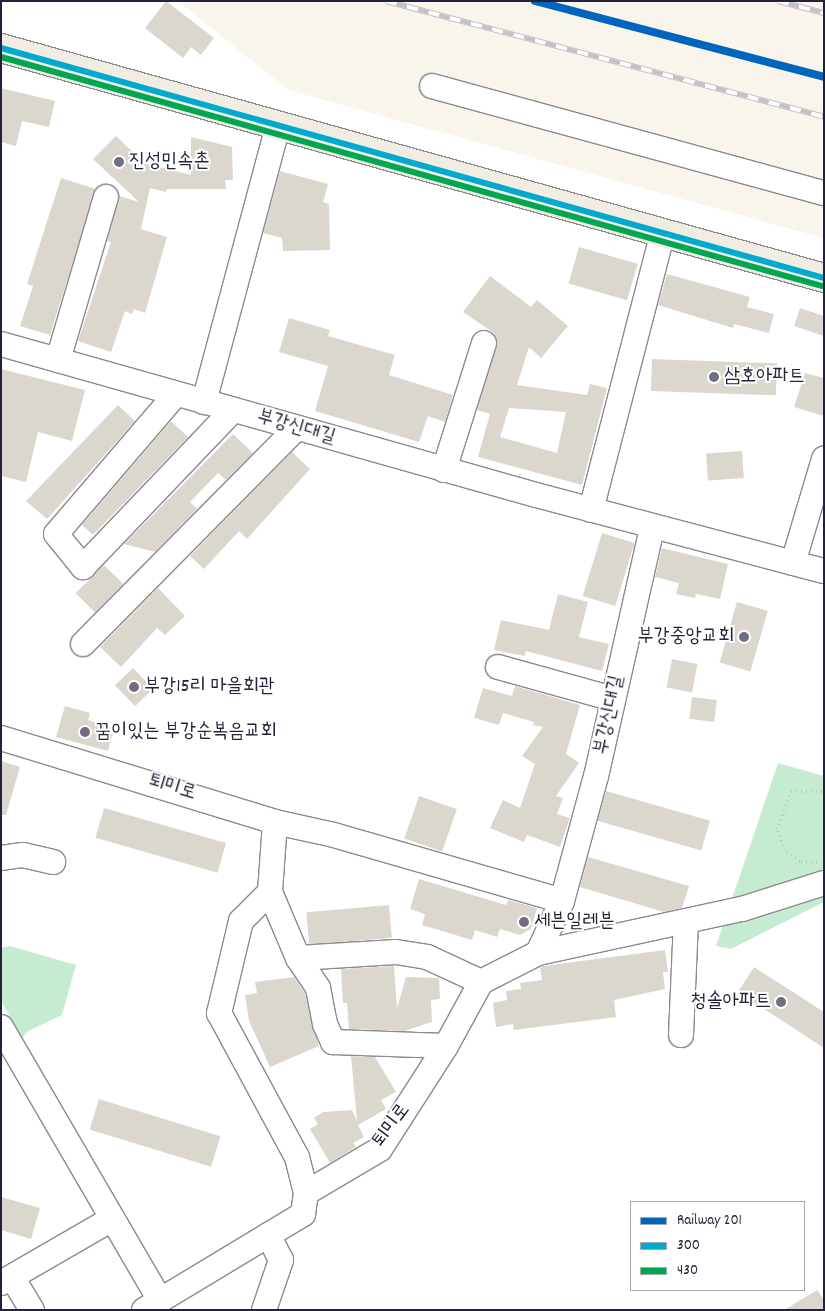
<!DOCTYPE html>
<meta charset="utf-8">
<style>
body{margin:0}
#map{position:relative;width:825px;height:1311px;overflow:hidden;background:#fff;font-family:Dekko,"Poor Story",sans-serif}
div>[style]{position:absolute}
.built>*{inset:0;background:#f9f4ec}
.green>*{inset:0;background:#c5ecd1}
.building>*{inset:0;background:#dcd7ce;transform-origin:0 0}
.path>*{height:3px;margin-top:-1.5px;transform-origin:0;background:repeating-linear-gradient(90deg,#c2c2c4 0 1px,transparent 0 5px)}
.roads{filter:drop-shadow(1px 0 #8a8a8f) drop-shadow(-1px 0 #8a8a8f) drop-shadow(0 1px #8a8a8f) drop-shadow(0 -1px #8a8a8f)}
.minor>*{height:24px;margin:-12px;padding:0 12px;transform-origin:12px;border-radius:12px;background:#fff}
.major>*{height:28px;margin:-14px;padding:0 14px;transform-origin:14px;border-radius:14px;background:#f1ede2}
.rail>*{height:5.5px;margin-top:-2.75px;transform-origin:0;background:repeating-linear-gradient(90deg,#fff 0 11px,#c2c2c4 0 22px);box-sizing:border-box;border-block:1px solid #c2c2c4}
.bus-1>*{height:6px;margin:-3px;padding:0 3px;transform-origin:3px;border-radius:3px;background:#00a9ce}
.bus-2>*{height:6px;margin:-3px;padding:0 3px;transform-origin:3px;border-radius:3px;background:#00a651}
.rail-1>*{height:8px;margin:-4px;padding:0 4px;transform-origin:4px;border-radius:4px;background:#0065bd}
.dots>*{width:14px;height:14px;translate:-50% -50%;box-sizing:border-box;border:2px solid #fff;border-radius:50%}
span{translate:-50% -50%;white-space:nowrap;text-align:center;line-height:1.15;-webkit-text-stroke:4px #fff;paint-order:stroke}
.poi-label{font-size:20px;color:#22223b}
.left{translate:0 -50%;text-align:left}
.right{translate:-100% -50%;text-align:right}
.street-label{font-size:20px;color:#22223b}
.frame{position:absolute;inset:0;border:2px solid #22223b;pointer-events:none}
.legend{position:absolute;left:630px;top:1201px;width:175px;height:90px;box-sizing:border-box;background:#fff;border:1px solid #a7a7b1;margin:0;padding:6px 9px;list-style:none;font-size:15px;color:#22223b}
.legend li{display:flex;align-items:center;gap:10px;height:25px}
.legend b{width:25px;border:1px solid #a7a7b1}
</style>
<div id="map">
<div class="built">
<i style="clip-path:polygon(178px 1px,824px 1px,824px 238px,288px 90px)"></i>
</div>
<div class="green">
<i style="clip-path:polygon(778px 763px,824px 776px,824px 902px,731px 949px,716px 946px)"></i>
<i style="clip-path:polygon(10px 946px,76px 965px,62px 1015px,28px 1031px,21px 1039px,1px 1000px,1px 948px)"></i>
</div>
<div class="building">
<i style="clip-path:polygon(166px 1px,214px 38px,201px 55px,191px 47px,183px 58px,145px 28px)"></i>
<i style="clip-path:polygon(1px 88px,55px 101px,49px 127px,22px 121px,16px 146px,1px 142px)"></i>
<i style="clip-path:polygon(116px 136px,144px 163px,191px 175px,191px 137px,232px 147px,233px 180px,225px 180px,226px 189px,167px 189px,166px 192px,150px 188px,141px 229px,167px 237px,145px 313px,134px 309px,132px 314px,125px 311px,111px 352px,78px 341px,111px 242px,107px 241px,119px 196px,139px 202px,93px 159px)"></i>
<i style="clip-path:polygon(280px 171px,328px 184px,323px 202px,329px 204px,330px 250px,283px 251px,282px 238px,263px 233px)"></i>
<i style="clip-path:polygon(61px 178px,96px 189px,50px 335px,20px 326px,33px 286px,27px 284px)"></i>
<i style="left:579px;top:247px;width:61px;height:38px;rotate:16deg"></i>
<i style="clip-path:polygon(667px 274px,750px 297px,747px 307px,774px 314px,769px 333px,734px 324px,733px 328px,658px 305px)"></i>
<i style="clip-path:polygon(evenodd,490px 276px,531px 307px,537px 300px,568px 326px,541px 358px,529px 347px,517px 385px,587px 395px,590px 384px,607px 388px,582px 485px,478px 457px,490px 414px,477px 410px,497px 341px,494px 333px,463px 312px,490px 276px,509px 408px,566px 412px,557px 453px,500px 437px,509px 408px)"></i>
<i style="clip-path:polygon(800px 308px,824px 316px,824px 336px,794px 326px)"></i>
<i style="clip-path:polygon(289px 318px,330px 330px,328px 336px,395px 355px,389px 375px,453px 395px,445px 422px,428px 416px,419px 442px,315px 411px,328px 366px,279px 352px)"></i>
<i style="left:652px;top:359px;width:125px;height:32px;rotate:2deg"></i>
<i style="clip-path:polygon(1px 369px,85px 390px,72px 441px,38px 432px,26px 482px,1px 476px)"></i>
<i style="clip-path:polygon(805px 373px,824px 378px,824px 416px,794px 407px)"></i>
<i style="clip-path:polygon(118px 405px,135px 421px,47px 519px,26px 501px)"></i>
<i style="clip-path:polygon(171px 421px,188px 437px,93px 535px,82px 525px)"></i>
<i style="clip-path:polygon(233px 434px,253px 453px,226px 480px,218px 473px,190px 502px,197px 509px,155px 552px,124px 544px)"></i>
<i style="left:742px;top:451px;width:27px;height:36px;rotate:86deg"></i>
<i style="clip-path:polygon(292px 452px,310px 469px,247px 539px,239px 531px,204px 569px,190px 556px)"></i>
<i style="left:602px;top:533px;width:34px;height:66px;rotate:17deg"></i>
<i style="clip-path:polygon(662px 548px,728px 564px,720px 599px,696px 594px,695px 598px,676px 594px,679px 583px,655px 577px)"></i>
<i style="left:104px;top:565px;width:27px;height:40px;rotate:45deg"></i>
<i style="clip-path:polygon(158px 588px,185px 616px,165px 635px,157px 628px,121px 667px,100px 647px)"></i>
<i style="clip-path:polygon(558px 594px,588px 602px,579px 637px,609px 644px,602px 671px,526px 651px,525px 656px,494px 650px,501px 620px,549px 630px)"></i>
<i style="left:737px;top:602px;width:32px;height:63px;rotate:16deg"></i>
<i style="left:672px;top:659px;width:26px;height:29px;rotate:11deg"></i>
<i style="left:133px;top:668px;width:29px;height:25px;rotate:46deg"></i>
<i style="clip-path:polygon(515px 686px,580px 705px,566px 754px,579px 763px,556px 796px,563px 798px,557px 814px,570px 818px,560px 847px,527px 835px,524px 842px,490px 828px,503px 800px,520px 808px,535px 764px,522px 756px,543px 727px,533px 725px,534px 722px,503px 713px,499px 725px,474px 718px,483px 688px,512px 696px)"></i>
<i style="left:692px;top:697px;width:25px;height:22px;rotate:7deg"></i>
<i style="clip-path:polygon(65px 706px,90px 713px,88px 720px,114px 728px,108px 751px,56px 737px)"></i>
<i style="clip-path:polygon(1px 761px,20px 767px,6px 815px,1px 815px)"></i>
<i style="left:606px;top:791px;width:108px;height:31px;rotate:16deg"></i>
<i style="left:419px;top:796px;width:40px;height:45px;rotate:19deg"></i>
<i style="left:104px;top:808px;width:127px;height:31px;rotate:16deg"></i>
<i style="clip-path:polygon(588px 857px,689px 886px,682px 908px,664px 912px,580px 887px)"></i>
<i style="clip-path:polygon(419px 879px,506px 905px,508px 900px,537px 908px,531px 929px,520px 935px,500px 929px,497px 937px,475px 930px,472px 940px,422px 925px,425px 914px,410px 909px)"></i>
<i style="left:389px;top:905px;width:33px;height:83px;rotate:85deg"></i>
<i style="clip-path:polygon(665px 950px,668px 972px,663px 972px,665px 989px,614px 1000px,616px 1017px,514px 1030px,513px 1024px,496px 1027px,493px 1003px,507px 1000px,506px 991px,521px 989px,520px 983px,542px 980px,540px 968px,543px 966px)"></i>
<i style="clip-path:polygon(394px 966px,397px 1008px,406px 977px,439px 978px,440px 999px,431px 1000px,432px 1022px,404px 1031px,349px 1029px,347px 1003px,343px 1003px,341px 969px)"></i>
<i style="clip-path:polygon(754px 967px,824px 1012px,824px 1048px,738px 992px)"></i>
<i style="clip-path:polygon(294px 977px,305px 993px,319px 1046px,270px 1067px,249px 1021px,245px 995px,257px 993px,255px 982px)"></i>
<i style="clip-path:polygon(351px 1056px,375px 1057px,396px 1092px,381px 1100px,386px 1109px,358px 1125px,364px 1137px,353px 1143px,356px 1147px,330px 1163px,310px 1129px,318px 1124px,314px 1118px,323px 1112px,352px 1110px,357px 1121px)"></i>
<i style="left:99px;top:1099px;width:127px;height:32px;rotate:17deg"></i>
<i style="clip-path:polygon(1px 1197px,40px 1208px,31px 1239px,1px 1230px)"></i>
<i style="clip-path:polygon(817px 1290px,824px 1300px,824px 1310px,784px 1310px)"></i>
</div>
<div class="path">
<i style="left:817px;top:862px;width:17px;rotate:-177deg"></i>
<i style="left:800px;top:861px;width:19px;rotate:-144deg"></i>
<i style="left:785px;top:850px;width:22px;rotate:-111deg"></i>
<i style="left:777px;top:829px;width:40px;rotate:-69.8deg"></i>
<i style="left:791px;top:791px;width:33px"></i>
</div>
<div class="roads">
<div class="minor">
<i style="left:432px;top:86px;width:406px;rotate:15.3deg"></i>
<i style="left:1px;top:344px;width:556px;rotate:15.76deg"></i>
<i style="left:536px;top:495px;width:298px;rotate:14.8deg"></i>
<i style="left:58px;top:360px;width:170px;rotate:-73.6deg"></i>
<i style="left:176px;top:394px;width:184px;rotate:130.6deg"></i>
<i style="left:56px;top:534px;width:43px;rotate:50.7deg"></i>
<i style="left:83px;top:567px;width:217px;rotate:-46.3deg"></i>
<i style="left:204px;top:402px;width:287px;rotate:-75deg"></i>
<i style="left:444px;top:470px;width:133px;rotate:-72.5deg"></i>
<i style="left:591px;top:510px;width:287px;rotate:-75.5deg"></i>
<i style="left:652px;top:528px;width:254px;rotate:102.7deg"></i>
<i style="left:596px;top:776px;width:130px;rotate:105.2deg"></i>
<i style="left:562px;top:901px;width:57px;rotate:114.8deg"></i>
<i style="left:538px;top:953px;width:209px;rotate:-12.2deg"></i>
<i style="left:742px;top:909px;width:86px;rotate:-17.6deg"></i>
<i style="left:793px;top:563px;width:109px;rotate:-73.4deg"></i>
<i style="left:83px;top:644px;width:304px;rotate:-45.3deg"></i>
<i style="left:498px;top:667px;width:119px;rotate:15.5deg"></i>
<i style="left:1px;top:738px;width:287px;rotate:17deg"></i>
<i style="left:275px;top:822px;width:70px;rotate:94.1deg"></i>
<i style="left:270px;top:892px;width:41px;rotate:135deg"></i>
<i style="left:241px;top:921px;width:95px;rotate:103.4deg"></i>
<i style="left:219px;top:1013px;width:164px;rotate:61.6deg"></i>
<i style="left:297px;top:1157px;width:37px;rotate:76deg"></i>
<i style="left:275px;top:822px;width:60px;rotate:12.4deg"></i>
<i style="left:334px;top:835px;width:237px;rotate:16.1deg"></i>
<i style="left:1px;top:858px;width:22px;rotate:-8deg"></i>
<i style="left:23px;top:855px;width:31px;rotate:13deg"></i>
<i style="left:270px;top:892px;width:72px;rotate:67deg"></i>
<i style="left:298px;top:958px;width:98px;rotate:-3.5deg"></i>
<i style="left:396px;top:952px;width:31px;rotate:9deg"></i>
<i style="left:427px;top:957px;width:60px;rotate:24.8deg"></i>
<i style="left:298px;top:958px;width:36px;rotate:56deg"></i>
<i style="left:318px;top:988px;width:37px;rotate:79deg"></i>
<i style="left:325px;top:1024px;width:20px;rotate:66deg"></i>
<i style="left:333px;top:1042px;width:113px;rotate:2deg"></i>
<i style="left:1px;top:1027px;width:316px;rotate:59.8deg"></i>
<i style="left:681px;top:1035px;width:113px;rotate:-87.5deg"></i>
<i style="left:12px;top:1277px;width:39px;rotate:59deg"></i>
<i style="left:1px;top:1283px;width:128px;rotate:-30deg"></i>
<i style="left:144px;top:1310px;width:186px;rotate:-31.1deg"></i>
<i style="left:303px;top:1214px;width:21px;rotate:-82deg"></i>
<i style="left:306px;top:1193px;width:86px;rotate:-30.7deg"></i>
<i style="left:380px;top:1149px;width:122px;rotate:-57.3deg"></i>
<i style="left:446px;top:1046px;width:73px;rotate:-61.3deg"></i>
<i style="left:481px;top:982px;width:64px;rotate:-27deg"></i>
<i style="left:264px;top:1310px;width:53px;rotate:-71.2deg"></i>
<i style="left:281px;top:1260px;width:28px;rotate:-117deg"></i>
</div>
<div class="major">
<i style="left:1px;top:48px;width:855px;rotate:15.61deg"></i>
</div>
</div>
<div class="rail">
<i style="left:386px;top:1px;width:453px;rotate:14.8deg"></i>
<i style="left:778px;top:1px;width:48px;rotate:14.6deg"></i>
</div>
<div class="bus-1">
<i style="left:1px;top:48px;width:855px;rotate:15.61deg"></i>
</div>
<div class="bus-2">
<i style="left:1px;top:57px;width:852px;rotate:15.59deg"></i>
</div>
<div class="rail-1">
<i style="left:535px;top:1px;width:299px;rotate:14.7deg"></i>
</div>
<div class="dots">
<i style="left:119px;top:162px;background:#6f6f80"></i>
<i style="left:714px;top:377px;background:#6f6f80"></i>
<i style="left:744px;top:637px;background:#6f6f80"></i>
<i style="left:134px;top:687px;background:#6f6f80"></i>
<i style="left:85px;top:732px;background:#6f6f80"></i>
<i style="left:524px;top:922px;background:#6f6f80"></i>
<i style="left:781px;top:1002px;background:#6f6f80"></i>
</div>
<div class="poi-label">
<span class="left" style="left:129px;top:162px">진성민속촌</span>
<span class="left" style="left:724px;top:377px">삼호아파트</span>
<span class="right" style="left:734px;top:637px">부강중앙교회</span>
<span class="left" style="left:144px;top:687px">부강15리 마을회관</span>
<span class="left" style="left:95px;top:732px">꿈이있는 부강순복음교회</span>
<span class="left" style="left:534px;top:922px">세븐일레븐</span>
<span class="right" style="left:771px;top:1002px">청솔아파트</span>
</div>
<div class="street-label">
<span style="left:296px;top:428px;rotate:16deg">부강신대길</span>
<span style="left:610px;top:715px;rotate:-78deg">부강신대길</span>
<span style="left:172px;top:788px;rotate:17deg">퇴미로</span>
<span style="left:392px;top:1126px;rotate:-53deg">퇴미로</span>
</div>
<div class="frame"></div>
<ul class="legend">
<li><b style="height:6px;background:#0065bd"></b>Railway 201</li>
<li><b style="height:6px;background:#00a9ce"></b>300</li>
<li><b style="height:6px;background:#00a651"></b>430</li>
</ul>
</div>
